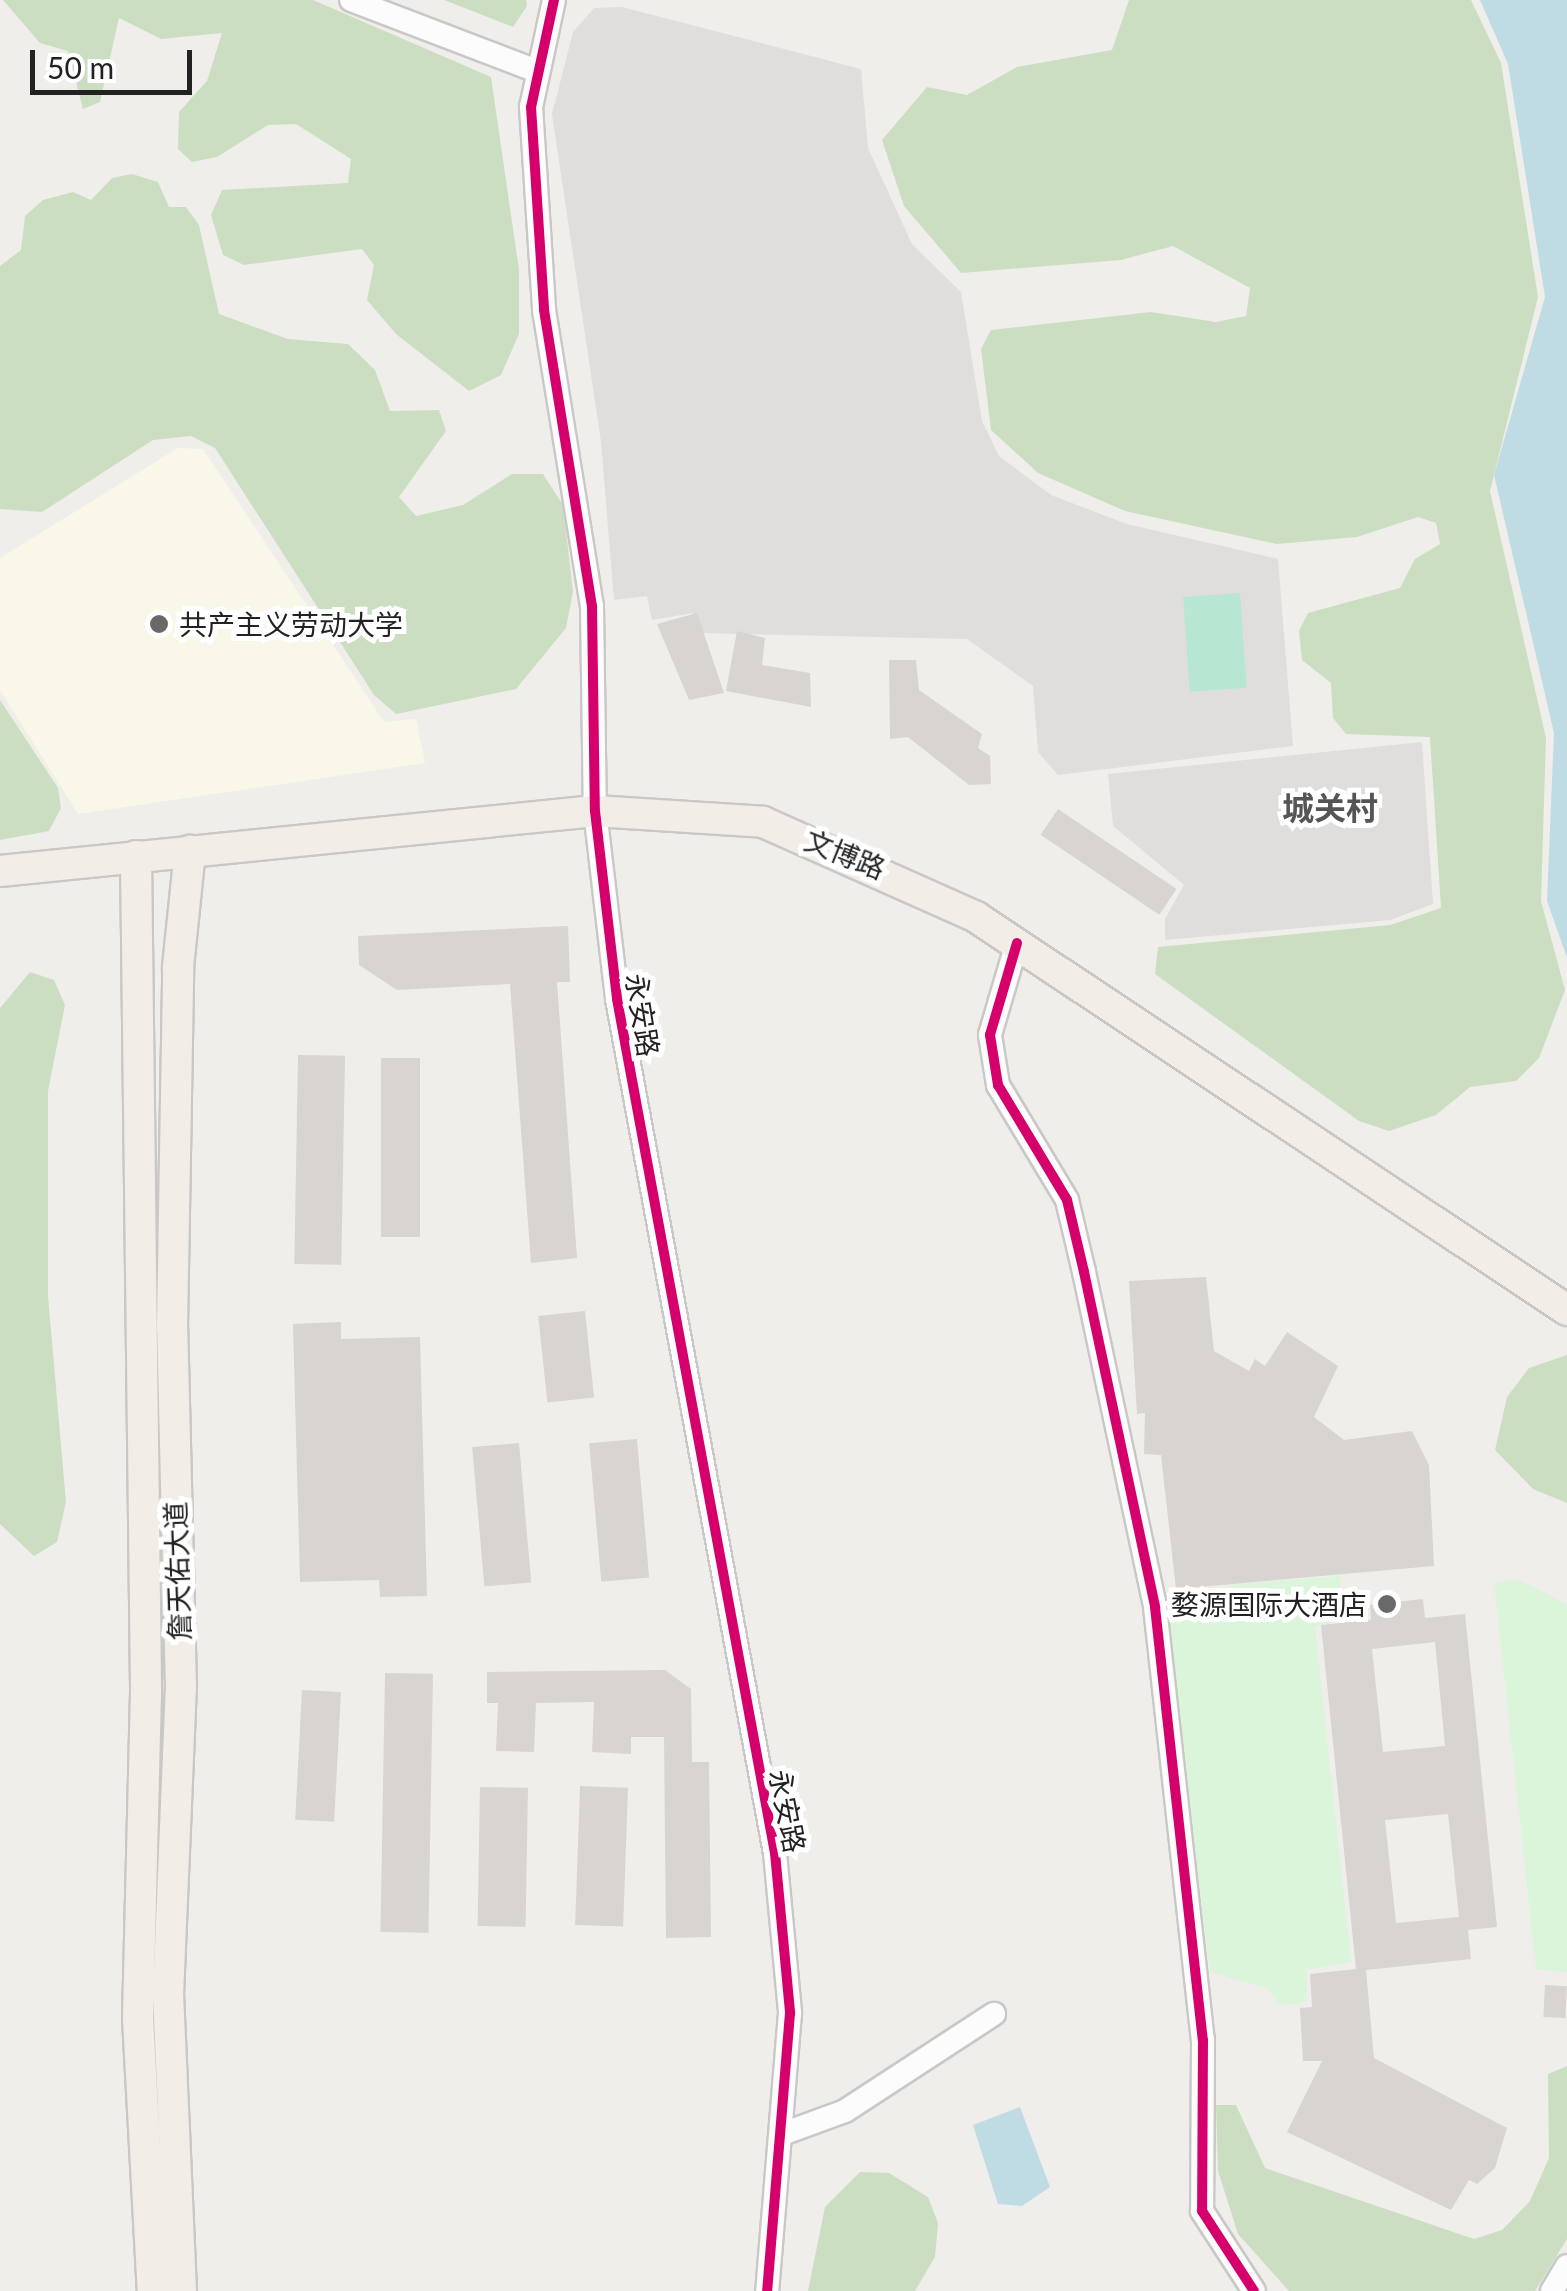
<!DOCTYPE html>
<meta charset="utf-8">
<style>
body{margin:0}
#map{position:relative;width:1567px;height:2291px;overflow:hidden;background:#f0eeeb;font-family:Lato,"Noto Sans SC",sans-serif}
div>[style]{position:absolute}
.residential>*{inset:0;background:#dfdedc}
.education>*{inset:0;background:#f8f7e8}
.forest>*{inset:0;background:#cbdec1}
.park>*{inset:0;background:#daf5da}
.pitch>*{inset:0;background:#b7e6d2;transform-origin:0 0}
.water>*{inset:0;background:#bfdbe3}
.building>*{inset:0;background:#d7d4d2;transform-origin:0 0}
.roads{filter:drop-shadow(2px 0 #c9c8c7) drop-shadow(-2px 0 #c9c8c7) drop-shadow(0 2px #c9c8c7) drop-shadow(0 -2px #c9c8c7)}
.minor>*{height:22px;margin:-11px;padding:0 11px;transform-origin:11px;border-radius:11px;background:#fdfcfc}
.major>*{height:30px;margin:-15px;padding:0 15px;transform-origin:15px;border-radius:15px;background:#f3ede7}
.cycleway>*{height:10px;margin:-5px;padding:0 5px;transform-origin:5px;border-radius:5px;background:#d6006c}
.dots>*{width:28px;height:28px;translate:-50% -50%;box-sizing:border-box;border:5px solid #fff;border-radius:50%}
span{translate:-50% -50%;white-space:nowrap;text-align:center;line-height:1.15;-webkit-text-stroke:10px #fff;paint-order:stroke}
.poi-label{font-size:28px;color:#222}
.left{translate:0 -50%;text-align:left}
.right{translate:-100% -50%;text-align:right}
.street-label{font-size:28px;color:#222}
.quarter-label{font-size:32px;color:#555;font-weight:700}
.scale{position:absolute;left:30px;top:50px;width:162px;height:45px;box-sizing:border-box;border:5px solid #222;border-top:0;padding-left:12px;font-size:30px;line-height:35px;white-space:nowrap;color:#222;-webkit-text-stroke:8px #fff;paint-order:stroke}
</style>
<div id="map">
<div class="residential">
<i style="clip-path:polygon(622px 7px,861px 69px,868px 148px,912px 244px,961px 292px,982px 421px,999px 456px,1051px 495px,1127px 524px,1278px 559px,1293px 746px,1058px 775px,1038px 752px,1033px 686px,967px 639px,701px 633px,693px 613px,652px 620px,647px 596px,614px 600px,601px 442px,552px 114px,573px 32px,594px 8px)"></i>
<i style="clip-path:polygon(1422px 742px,1433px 904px,1390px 920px,1165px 940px,1165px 919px,1184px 885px,1113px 826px,1108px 774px)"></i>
</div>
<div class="education">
<i style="clip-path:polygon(178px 448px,203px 449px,384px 722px,416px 719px,425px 763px,78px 814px,0 690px,0 558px)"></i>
</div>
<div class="forest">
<i style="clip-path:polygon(3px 0,313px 0,491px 77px,519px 270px,519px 334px,501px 375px,469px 391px,396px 334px,367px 300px,374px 265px,362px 249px,244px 265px,223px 255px,211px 215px,222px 190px,348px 183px,351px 159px,296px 124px,268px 125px,217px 157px,192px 162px,178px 149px,179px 112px,207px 81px,222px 33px,161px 39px,119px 18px,100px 102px,83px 109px,68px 51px,40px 43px)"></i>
<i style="clip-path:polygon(444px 0,526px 0,527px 6px,513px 27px)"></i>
<i style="clip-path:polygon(1129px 0,1471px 0,1501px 63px,1538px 297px,1490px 491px,1546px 738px,1541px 901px,1565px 990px,1539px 1058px,1516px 1081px,1470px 1087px,1436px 1115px,1389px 1131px,1359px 1121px,1155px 974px,1158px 947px,1390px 925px,1441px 908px,1430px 737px,1346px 734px,1333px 718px,1331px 683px,1302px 660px,1299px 631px,1308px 613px,1400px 588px,1415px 559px,1440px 544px,1436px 523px,1418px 517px,1357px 537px,1277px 544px,1125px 511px,1038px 473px,991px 430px,981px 349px,991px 330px,1151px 312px,1216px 322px,1246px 316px,1250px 288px,1173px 246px,1121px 260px,961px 273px,904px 206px,882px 140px,927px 87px,967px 95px,1017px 67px,1112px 50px)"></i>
<i style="clip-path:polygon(132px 174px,158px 182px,169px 207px,186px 207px,199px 225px,219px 314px,288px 339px,348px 344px,375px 370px,390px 411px,439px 410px,446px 431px,399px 497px,416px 516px,463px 505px,512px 474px,543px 474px,563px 505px,573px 592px,566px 628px,516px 689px,396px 714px,374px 695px,215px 448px,191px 436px,153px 440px,42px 512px,0 509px,0 266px,21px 250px,25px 216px,43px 200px,73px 192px,91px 200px,112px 178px)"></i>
<i style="clip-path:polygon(0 700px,58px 788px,61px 808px,49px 831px,0 840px)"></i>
<i style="clip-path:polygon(30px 972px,54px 980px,65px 1005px,48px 1091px,48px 1296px,66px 1502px,57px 1542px,34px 1556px,0 1524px,0 1008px)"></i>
<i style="clip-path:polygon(1567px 1355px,1567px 1503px,1533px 1489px,1495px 1450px,1507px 1397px,1529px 1368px)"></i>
<i style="clip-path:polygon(1567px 2066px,1567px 2239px,1535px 2291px,1289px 2291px,1238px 2234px,1218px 2171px,1216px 2105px,1236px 2105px,1265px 2168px,1474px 2239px,1502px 2230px,1530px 2201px,1549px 2158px,1548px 2074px)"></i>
<i style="clip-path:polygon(860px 2172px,889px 2173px,928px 2197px,938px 2223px,935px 2257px,915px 2291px,808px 2291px,825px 2207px)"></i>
</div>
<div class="park">
<i style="clip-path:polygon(1340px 1576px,1344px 1621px,1315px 1626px,1351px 1962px,1307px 1970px,1307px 2002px,1281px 2005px,1267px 1988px,1210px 1972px,1166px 1611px,1232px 1602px,1231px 1585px)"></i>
<i style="clip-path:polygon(1518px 1579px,1567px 1604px,1567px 1972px,1536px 1969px,1494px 1583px)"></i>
</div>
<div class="pitch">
<i style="left:1240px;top:593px;width:95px;height:57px;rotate:86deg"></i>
</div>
<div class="water">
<i style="clip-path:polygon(1480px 0,1567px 0,1567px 958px,1547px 901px,1554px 733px,1494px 475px,1545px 297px,1508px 64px)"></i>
<i style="clip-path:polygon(1020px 2107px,1050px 2187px,1022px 2206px,998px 2204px,973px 2125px)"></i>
</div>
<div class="building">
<i style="clip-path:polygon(697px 613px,724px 693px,689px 700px,657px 624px)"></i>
<i style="clip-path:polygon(737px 631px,765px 638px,762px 665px,810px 673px,811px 707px,726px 691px)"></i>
<i style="clip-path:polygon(889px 660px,916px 660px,919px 690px,982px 734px,978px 748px,990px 756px,991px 784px,969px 785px,908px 737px,890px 739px)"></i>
<i style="left:1058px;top:809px;width:143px;height:31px;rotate:34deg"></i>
<i style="clip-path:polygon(568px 926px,570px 982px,557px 982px,577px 1258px,531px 1263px,510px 984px,397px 990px,359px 965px,358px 936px)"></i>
<i style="left:298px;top:1055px;width:47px;height:209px;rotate:1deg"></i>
<i style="left:381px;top:1058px;width:39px;height:179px"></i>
<i style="clip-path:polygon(1206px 1277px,1214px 1351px,1249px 1371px,1255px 1359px,1265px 1366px,1287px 1332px,1338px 1366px,1314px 1417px,1344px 1440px,1412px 1431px,1429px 1465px,1434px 1566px,1176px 1589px,1161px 1455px,1144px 1454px,1145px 1413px,1137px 1414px,1129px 1281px)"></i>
<i style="left:585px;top:1311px;width:87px;height:47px;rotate:84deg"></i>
<i style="clip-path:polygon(341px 1322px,341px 1339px,420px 1337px,427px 1596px,380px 1597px,379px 1580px,300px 1582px,293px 1324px)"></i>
<i style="left:637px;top:1439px;width:139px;height:48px;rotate:85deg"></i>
<i style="left:519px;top:1443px;width:140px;height:47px;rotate:85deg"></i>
<i style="clip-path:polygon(evenodd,1423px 1599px,1425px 1618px,1465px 1614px,1497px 1927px,1468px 1930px,1471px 1959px,1366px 1970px,1374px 2058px,1507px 2128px,1495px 2168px,1477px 2184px,1469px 2180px,1451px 2210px,1287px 2132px,1322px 2061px,1303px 2061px,1300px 2008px,1312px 2007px,1310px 1974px,1356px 1969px,1321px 1625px,1371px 1620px,1370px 1605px,1423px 1599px,1435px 1642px,1445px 1746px,1383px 1752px,1372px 1649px,1435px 1642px,1423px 1599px,1448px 1814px,1459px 1917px,1396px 1923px,1385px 1820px,1448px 1814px)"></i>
<i style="clip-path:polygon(665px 1670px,691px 1689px,692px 1762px,709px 1762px,711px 1937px,666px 1938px,664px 1737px,631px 1737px,631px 1754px,592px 1752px,594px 1702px,536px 1703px,534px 1752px,496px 1751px,498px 1703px,487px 1703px,487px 1672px)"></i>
<i style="left:385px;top:1673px;width:48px;height:259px;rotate:1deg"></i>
<i style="left:302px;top:1690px;width:39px;height:130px;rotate:3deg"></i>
<i style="left:580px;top:1786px;width:48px;height:139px;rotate:2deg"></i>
<i style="left:480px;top:1787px;width:48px;height:139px;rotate:1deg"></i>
<i style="left:1545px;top:1985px;width:22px;height:32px;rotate:3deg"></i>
</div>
<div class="roads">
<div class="minor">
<i style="left:351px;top:0;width:194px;rotate:20.9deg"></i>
<i style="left:554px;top:0;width:109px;rotate:102.1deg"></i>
<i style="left:531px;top:107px;width:203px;rotate:86.3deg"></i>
<i style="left:544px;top:310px;width:300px;rotate:80.8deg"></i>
<i style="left:592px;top:606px;width:205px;rotate:89.2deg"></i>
<i style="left:595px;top:811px;width:189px;rotate:83.3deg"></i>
<i style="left:617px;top:999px;width:868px;rotate:79.52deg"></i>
<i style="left:775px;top:1853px;width:161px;rotate:84.6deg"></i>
<i style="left:790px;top:2013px;width:279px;rotate:94.7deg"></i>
<i style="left:1017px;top:943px;width:96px;rotate:106.4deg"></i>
<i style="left:990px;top:1035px;width:51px;rotate:80.9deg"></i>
<i style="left:998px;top:1085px;width:134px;rotate:59deg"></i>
<i style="left:1067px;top:1200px;width:74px;rotate:76.7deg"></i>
<i style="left:1084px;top:1272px;width:342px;rotate:78deg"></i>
<i style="left:1155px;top:1607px;width:436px;rotate:83.7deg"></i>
<i style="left:1203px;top:2040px;width:171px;rotate:90.3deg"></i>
<i style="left:1202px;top:2211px;width:95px;rotate:57deg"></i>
<i style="left:785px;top:2133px;width:64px;rotate:-20.1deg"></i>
<i style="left:845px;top:2111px;width:178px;rotate:-33.1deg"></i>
<i style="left:1552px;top:2291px;width:29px;rotate:-59deg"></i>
</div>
<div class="major">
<i style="left:136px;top:856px;width:836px;rotate:89.31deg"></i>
<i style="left:146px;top:1692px;width:326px;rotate:91.4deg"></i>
<i style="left:138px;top:2018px;width:273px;rotate:86.9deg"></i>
<i style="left:0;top:871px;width:598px;rotate:-5.76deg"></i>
<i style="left:595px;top:811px;width:168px;rotate:3.7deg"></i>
<i style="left:763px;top:822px;width:233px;rotate:24deg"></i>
<i style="left:976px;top:917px;width:710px;rotate:33.62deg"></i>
<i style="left:181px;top:2291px;width:296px;rotate:-92.5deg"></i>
<i style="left:168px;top:1995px;width:307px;rotate:-87.6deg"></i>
<i style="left:181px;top:1688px;width:361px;rotate:-91.4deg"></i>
<i style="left:172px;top:1327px;width:360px;rotate:-89deg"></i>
<i style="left:178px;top:967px;width:117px;rotate:-84.1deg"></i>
</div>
</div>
<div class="cycleway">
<i style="left:554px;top:0;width:109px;rotate:102.1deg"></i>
<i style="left:531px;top:107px;width:203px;rotate:86.3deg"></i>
<i style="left:544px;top:310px;width:300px;rotate:80.8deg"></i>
<i style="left:592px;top:606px;width:205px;rotate:89.2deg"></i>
<i style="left:595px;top:811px;width:189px;rotate:83.3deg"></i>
<i style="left:617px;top:999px;width:868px;rotate:79.52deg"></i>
<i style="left:775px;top:1853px;width:161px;rotate:84.6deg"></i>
<i style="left:790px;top:2013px;width:279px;rotate:94.7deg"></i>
<i style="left:1017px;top:943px;width:96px;rotate:106.4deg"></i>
<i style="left:990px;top:1035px;width:51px;rotate:80.9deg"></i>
<i style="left:998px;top:1085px;width:134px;rotate:59deg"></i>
<i style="left:1067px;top:1200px;width:74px;rotate:76.7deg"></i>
<i style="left:1084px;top:1272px;width:342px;rotate:78deg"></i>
<i style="left:1155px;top:1607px;width:436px;rotate:83.7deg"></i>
<i style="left:1203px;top:2040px;width:171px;rotate:90.3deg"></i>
<i style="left:1202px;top:2211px;width:95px;rotate:57deg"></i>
</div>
<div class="dots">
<i style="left:159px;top:624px;background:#6a6968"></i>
<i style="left:1387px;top:1604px;background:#6a6968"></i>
</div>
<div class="poi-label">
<span class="left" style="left:179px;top:624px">共产主义劳动大学</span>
<span class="right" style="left:1367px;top:1604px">婺源国际大酒店</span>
</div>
<div class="street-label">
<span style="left:845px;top:854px;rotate:22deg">文博路</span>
<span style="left:643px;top:1015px;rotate:81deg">永安路</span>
<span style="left:177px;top:1571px;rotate:-92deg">詹天佑大道</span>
<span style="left:788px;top:1811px;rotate:79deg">永安路</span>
</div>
<div class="quarter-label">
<span style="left:1330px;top:808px">城关村</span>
</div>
<div class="scale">50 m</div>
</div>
